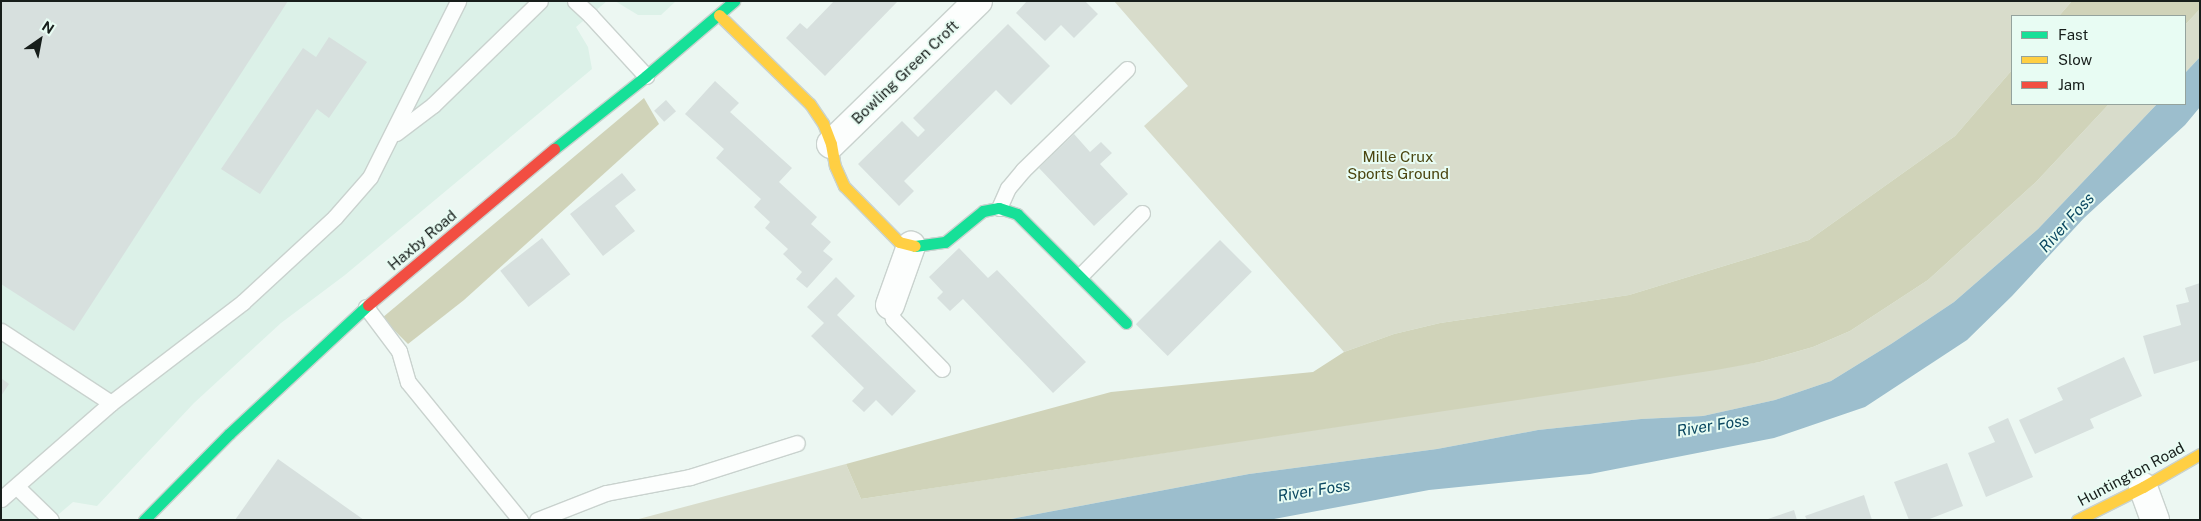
<!DOCTYPE html>
<style>
body{margin:0}
#map{position:relative;width:2201px;height:521px;overflow:hidden;background:#ecf7f2;font-family:"Public Sans",sans-serif}
div>[style]{position:absolute}
.built>*{inset:0;background:#dcf1e8}
.green>*{inset:0;background:#d8dccb}
.forest>*{inset:0;background:#d0d3b9}
.water>*{inset:0;background:#9cbecd}
.building>*{inset:0;background:#d7e0de;transform-origin:0 0}
.roads{filter:drop-shadow(1px 0 #c9d2ce) drop-shadow(-1px 0 #c9d2ce) drop-shadow(0 1px #c9d2ce) drop-shadow(0 -1px #c9d2ce)}
.lane>*{height:15px;margin:-7.5px;padding:0 7.5px;transform-origin:7.5px;border-radius:7.5px;background:#fcfefd}
.street>*{height:28px;margin:-14px;padding:0 14px;transform-origin:14px;border-radius:14px;background:#fcfefd}
.fast>*{height:11px;margin:-5.5px;padding:0 5.5px;transform-origin:5.5px;border-radius:5.5px;background:#16e098}
.slow>*{height:11px;margin:-5.5px;padding:0 5.5px;transform-origin:5.5px;border-radius:5.5px;background:#ffcf43}
.jam>*{height:11px;margin:-5.5px;padding:0 5.5px;transform-origin:5.5px;border-radius:5.5px;background:#f24e42}
span{translate:-50% -50%;white-space:nowrap;text-align:center;line-height:1.15;-webkit-text-stroke:4px #e8fcf3;paint-order:stroke}
.street-label{font-size:15px;color:#171e1b}
.park-label{font-size:15px;color:#4a450f}
.water-label{font-size:16px;color:#0b4861;font-style:italic}
.frame{position:absolute;inset:0;border:2px solid #171e1b;pointer-events:none}
.legend{position:absolute;left:2011px;top:15px;width:175px;height:90px;box-sizing:border-box;background:#e8fcf3;border:1px solid #94a39d;margin:0;padding:6px 9px;list-style:none;font-size:15px;color:#171e1b}
.legend li{display:flex;align-items:center;gap:10px;height:25px}
.legend b{width:25px;border:1px solid #94a39d}
.north{position:absolute;left:15px;top:15px;width:50px;height:50px;-webkit-text-stroke:4px #e8fcf3;paint-order:stroke;rotate:33deg;font-size:14px;font-weight:700;line-height:20px;text-align:center;color:#171e1b}
.north::after{content:'';display:block;margin:auto;width:18px;height:22px;background:#171e1b;clip-path:polygon(50% 0,100% 100%,50% 72%,0 100%)}
</style>
<div id="map">
<div class="built">
<i style="clip-path:polygon(1px 1px,607px 1px,576px 27px,588px 47px,592px 69px,345px 275px,281px 323px,194px 403px,97px 506px,73px 502px,52px 520px,1px 520px)"></i>
<i style="clip-path:polygon(615px 1px,676px 1px,661px 15px,638px 15px)"></i>
</div>
<div class="green">
<i style="clip-path:polygon(1114px 1px,2072px 1px,2059px 16px,2012px 16px,2012px 70px,1955px 136px,1809px 240px,1629px 295px,1440px 323px,1394px 334px,1344px 352px,1144px 126px,1188px 86px)"></i>
<i style="clip-path:polygon(2200px 9px,2200px 57px,2185px 73px,2185px 25px)"></i>
<i style="clip-path:polygon(2109px 104px,2157px 104px,2038px 229px,1954px 302px,1891px 344px,1831px 381px,1775px 400px,1703px 416px,1641px 419px,1538px 430px,1437px 449px,1249px 474px,1006px 520px,635px 520px,846px 464px,861px 499px,1760px 362px,1813px 347px,1850px 331px,1928px 280px,2036px 182px)"></i>
</div>
<div class="forest">
<i style="clip-path:polygon(2072px 1px,2200px 1px,2200px 9px,2185px 25px,2185px 16px,2059px 16px)"></i>
<i style="clip-path:polygon(2012px 70px,2012px 104px,2109px 104px,2036px 182px,1928px 280px,1850px 331px,1813px 347px,1760px 362px,1716px 370px,861px 499px,846px 464px,1111px 392px,1313px 372px,1344px 352px,1394px 334px,1440px 323px,1629px 295px,1809px 240px,1955px 136px)"></i>
<i style="clip-path:polygon(644px 98px,659px 124px,464px 300px,408px 344px,382px 318px)"></i>
</div>
<div class="water">
<i style="clip-path:polygon(2200px 57px,2200px 107px,2185px 125px,2084px 218px,2012px 296px,1967px 340px,1865px 407px,1774px 438px,1590px 474px,1429px 490px,1269px 520px,1006px 520px,1249px 474px,1437px 449px,1538px 430px,1641px 419px,1703px 416px,1775px 400px,1831px 381px,1891px 344px,1954px 302px,2038px 229px,2157px 104px,2185px 104px,2185px 73px)"></i>
</div>
<div class="building">
<i style="clip-path:polygon(1px 1px,288px 1px,74px 331px,1px 284px)"></i>
<i style="clip-path:polygon(834px 1px,898px 1px,825px 76px,786px 38px,800px 23px,807px 29px)"></i>
<i style="clip-path:polygon(1027px 1px,1085px 1px,1098px 14px,1074px 38px,1061px 25px,1045px 41px,1016px 13px)"></i>
<i style="clip-path:polygon(1008px 24px,1050px 66px,1011px 105px,996px 90px,904px 181px,914px 191px,899px 206px,858px 164px,902px 121px,918px 137px,925px 130px,913px 118px)"></i>
<i style="clip-path:polygon(329px 37px,367px 62px,329px 118px,317px 109px,260px 194px,221px 169px,303px 48px,316px 57px)"></i>
<i style="clip-path:polygon(715px 81px,739px 103px,730px 112px,792px 168px,779px 182px,817px 217px,811px 224px,831px 242px,823px 251px,833px 259px,807px 288px,796px 279px,802px 272px,783px 254px,788px 249px,765px 228px,770px 222px,754px 207px,761px 199px,716px 158px,724px 149px,685px 114px)"></i>
<i style="left:666px;top:100px;width:15px;height:16px;rotate:48deg"></i>
<i style="clip-path:polygon(1074px 134px,1090px 152px,1101px 142px,1112px 153px,1100px 164px,1128px 194px,1094px 226px,1039px 168px)"></i>
<i style="clip-path:polygon(622px 173px,636px 190px,615px 206px,635px 231px,603px 256px,570px 214px)"></i>
<i style="left:542px;top:238px;width:46px;height:53px;rotate:52deg"></i>
<i style="left:1220px;top:240px;width:45px;height:119px;rotate:45deg"></i>
<i style="clip-path:polygon(959px 248px,988px 278px,997px 270px,1086px 362px,1053px 393px,963px 299px,950px 311px,937px 298px,943px 292px,929px 277px)"></i>
<i style="clip-path:polygon(836px 277px,855px 296px,837px 315px,916px 391px,892px 416px,876px 400px,864px 412px,852px 401px,864px 388px,811px 336px,824px 323px,807px 307px)"></i>
<i style="clip-path:polygon(2200px 283px,2200px 360px,2154px 374px,2143px 336px,2181px 325px,2176px 305px,2189px 302px,2185px 288px)"></i>
<i style="clip-path:polygon(2124px 357px,2142px 396px,2090px 419px,2094px 428px,2035px 454px,2019px 420px,2063px 400px,2057px 388px)"></i>
<i style="clip-path:polygon(1px 378px,9px 384px,1px 396px)"></i>
<i style="clip-path:polygon(2008px 418px,2033px 477px,1986px 497px,1968px 453px,1995px 442px,1988px 427px)"></i>
<i style="clip-path:polygon(278px 459px,364px 520px,235px 520px)"></i>
<i style="clip-path:polygon(1947px 463px,1963px 506px,1927px 520px,1909px 520px,1894px 482px)"></i>
<i style="clip-path:polygon(1864px 495px,1872px 520px,1807px 520px,1805px 516px)"></i>
<i style="clip-path:polygon(1794px 510px,1797px 520px,1768px 520px,1768px 519px)"></i>
</div>
<div class="roads">
<div class="lane">
<i style="left:575px;top:1px;width:21px;rotate:43deg"></i>
<i style="left:590px;top:15px;width:83px;rotate:47.4deg"></i>
<i style="left:396px;top:133px;width:46px;rotate:-37.1deg"></i>
<i style="left:433px;top:105px;width:149px;rotate:-44.2deg"></i>
<i style="left:999px;top:208px;width:22px;rotate:-66deg"></i>
<i style="left:1008px;top:188px;width:23px;rotate:-50deg"></i>
<i style="left:1023px;top:170px;width:145px;rotate:-44.2deg"></i>
<i style="left:1081px;top:275px;width:87px;rotate:-45.5deg"></i>
<i style="left:890px;top:305px;width:14px;rotate:78deg"></i>
<i style="left:893px;top:319px;width:70px;rotate:45.6deg"></i>
<i style="left:366px;top:307px;width:55px;rotate:53.1deg"></i>
<i style="left:399px;top:351px;width:32px;rotate:74deg"></i>
<i style="left:408px;top:382px;width:178px;rotate:50.9deg"></i>
<i style="left:1px;top:331px;width:131px;rotate:33.2deg"></i>
<i style="left:17px;top:487px;width:47px;rotate:44.1deg"></i>
<i style="left:1px;top:499px;width:146px;rotate:-41.1deg"></i>
<i style="left:111px;top:403px;width:166px;rotate:-37.4deg"></i>
<i style="left:243px;top:302px;width:125px;rotate:-42.7deg"></i>
<i style="left:335px;top:217px;width:53px;rotate:-48.8deg"></i>
<i style="left:370px;top:177px;width:197px;rotate:-63.4deg"></i>
<i style="left:537px;top:520px;width:74px;rotate:-21.4deg"></i>
<i style="left:606px;top:493px;width:86px;rotate:-10.8deg"></i>
<i style="left:690px;top:477px;width:112px;rotate:-17.6deg"></i>
</div>
<div class="street">
<i style="left:831px;top:144px;width:205px;rotate:-44.2deg"></i>
<i style="left:890px;top:305px;width:63px;rotate:-70.4deg"></i>
<i style="left:2143px;top:487px;width:35px;rotate:70deg"></i>
</div>
<div class="fast">
<i style="left:554px;top:149px;width:117px;rotate:-38.4deg"></i>
<i style="left:646px;top:76px;width:116px;rotate:-40.4deg"></i>
<i style="left:915px;top:246px;width:30px;rotate:-8deg"></i>
<i style="left:945px;top:242px;width:49px;rotate:-39.2deg"></i>
<i style="left:983px;top:211px;width:16px;rotate:-11deg"></i>
<i style="left:999px;top:208px;width:19px;rotate:18deg"></i>
<i style="left:1017px;top:214px;width:154px;rotate:45deg"></i>
<i style="left:144px;top:520px;width:121px;rotate:-45.3deg"></i>
<i style="left:229px;top:434px;width:190px;rotate:-42.9deg"></i>
</div>
<div class="slow">
<i style="left:719px;top:15px;width:127px;rotate:44.4deg"></i>
<i style="left:810px;top:104px;width:23px;rotate:56deg"></i>
<i style="left:823px;top:123px;width:22px;rotate:69deg"></i>
<i style="left:831px;top:144px;width:22px;rotate:80deg"></i>
<i style="left:835px;top:166px;width:22px;rotate:66deg"></i>
<i style="left:844px;top:186px;width:78px;rotate:45.5deg"></i>
<i style="left:899px;top:242px;width:16px;rotate:14deg"></i>
<i style="left:2077px;top:520px;width:74px;rotate:-26.6deg"></i>
<i style="left:2143px;top:487px;width:66px;rotate:-30.1deg"></i>
</div>
<div class="jam">
<i style="left:368px;top:305px;width:243px;rotate:-40deg"></i>
</div>
</div>
<div class="street-label">
<span style="left:905px;top:72px;rotate:-44deg">Bowling Green Croft</span>
<span style="left:422px;top:240px;rotate:-40deg">Haxby Road</span>
<span style="left:2131px;top:474px;rotate:-28deg">Huntington Road</span>
</div>
<div class="park-label">
<span style="left:1398px;top:165px">Mille Crux<br>Sports Ground</span>
</div>
<div class="water-label">
<span style="left:2067px;top:223px;rotate:-48deg">River Foss</span>
<span style="left:1713px;top:426px;rotate:-9deg">River Foss</span>
<span style="left:1314px;top:491px;rotate:-9deg">River Foss</span>
</div>
<div class="frame"></div>
<ul class="legend">
<li><b style="height:6px;background:#16e098"></b>Fast</li>
<li><b style="height:6px;background:#ffcf43"></b>Slow</li>
<li><b style="height:6px;background:#f24e42"></b>Jam</li>
</ul>
<div class="north">N</div>
</div>
